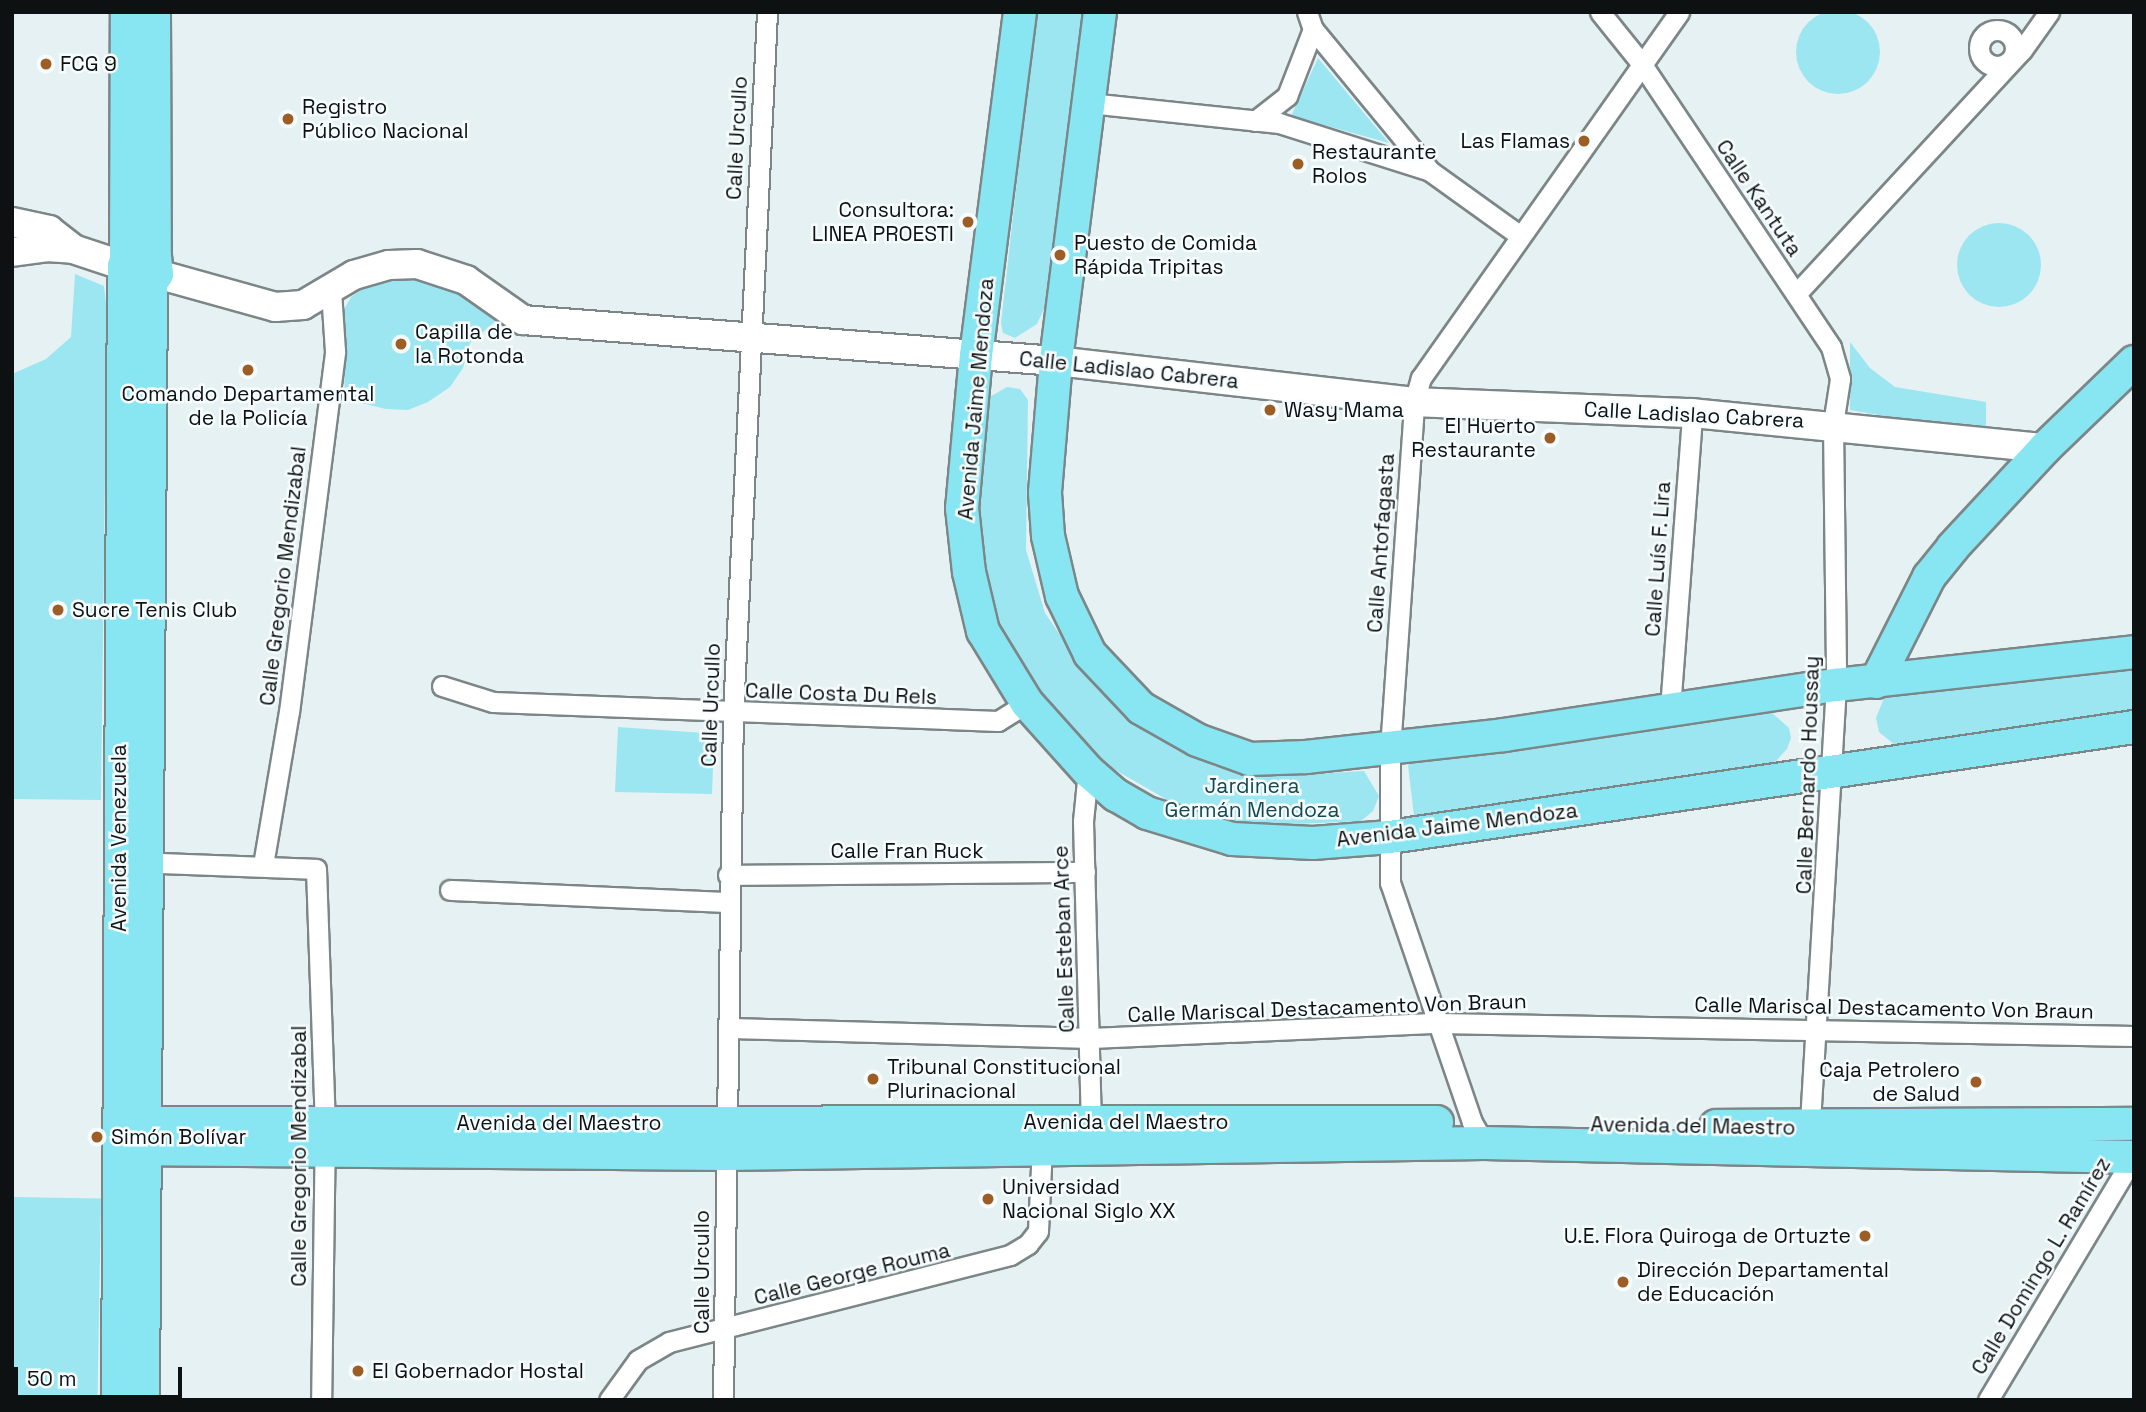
<!DOCTYPE html>
<meta charset="utf-8">
<style>
body{margin:0}
#map{position:relative;width:2146px;height:1412px;overflow:hidden;background:#e6f1f3;font-family:"Space Grotesk",sans-serif}
div>[style]{position:absolute}
.green>*{inset:0;background:#9ce6f2;transform-origin:0 0}
.round{border-radius:50%}
.roads{filter:drop-shadow(2px 0 #7c8687) drop-shadow(-2px 0 #7c8687) drop-shadow(0 2px #7c8687) drop-shadow(0 -2px #7c8687)}
.street>*{height:19px;margin:-9.5px;padding:0 9.5px;transform-origin:9.5px;border-radius:9.5px;background:#fff}
.street>.ring{margin:-9.5px;padding:0;box-sizing:content-box;background:none;border:19px solid #fff;border-radius:50%}
.secondary>*{height:28px;margin:-14px;padding:0 14px;transform-origin:14px;border-radius:14px;background:#fff}
.primary>*{height:32px;margin:-16px;padding:0 16px;transform-origin:16px;border-radius:16px;background:#88e5f2}
.dots>*{width:19px;height:19px;translate:-50% -50%;box-sizing:border-box;border:4px solid #f7fdfe;border-radius:50%}
span{translate:-50% -50%;white-space:nowrap;text-align:center;line-height:1.15;-webkit-text-stroke:5px #f7fdfe;paint-order:stroke}
.poi-label{font-size:21px;color:#0d1112}
.left{translate:0 -50%;text-align:left}
.right{translate:-100% -50%;text-align:right}
.street-label{font-size:21px;color:#0d1112}
.park-label{font-size:21px;color:#124850}
.frame{position:absolute;inset:0;border:14px solid #0d1112;pointer-events:none}
.scale{position:absolute;left:14px;top:1367px;width:168px;height:32px;box-sizing:border-box;border:4px solid #0d1112;border-top:0;padding-left:9px;font-size:21px;line-height:24px;white-space:nowrap;color:#0d1112;-webkit-text-stroke:5px #f7fdfe;paint-order:stroke}
</style>
<div id="map">
<div class="green">
<i class="round" style="left:1796px;top:10px;width:84px;height:84px"></i>
<i style="clip-path:polygon(1036px 12px,1085px 12px,1044px 309px,1037px 324px,1015px 338px,1003px 333px,1001px 323px)"></i>
<i style="clip-path:polygon(1318px 58px,1389px 143px,1291px 116px)"></i>
<i class="round" style="left:1957px;top:223px;width:84px;height:84px"></i>
<i style="clip-path:polygon(75px 274px,104px 286px,107px 312px,101px 800px,12px 799px,12px 374px,46px 359px,71px 337px)"></i>
<i style="clip-path:polygon(423px 278px,457px 289px,498px 319px,470px 343px,463px 368px,450px 387px,428px 402px,408px 410px,386px 409px,345px 399px,342px 313px,351px 297px,373px 282px)"></i>
<i style="clip-path:polygon(1850px 342px,1870px 368px,1895px 387px,1986px 402px,1986px 428px,1980px 433px,1850px 410px)"></i>
<i style="clip-path:polygon(1007px 387px,1020px 389px,1028px 400px,1026px 550px,1045px 613px,1093px 683px,1147px 733px,1216px 767px,1295px 775px,1364px 771px,1379px 796px,1373px 811px,1361px 821px,1253px 826px,1185px 810px,1110px 767px,1048px 707px,1000px 630px,976px 537px,986px 399px)"></i>
<i style="clip-path:polygon(2134px 664px,2134px 709px,1895px 745px,1879px 732px,1876px 718px,1884px 698px)"></i>
<i style="clip-path:polygon(1771px 712px,1789px 728px,1791px 738px,1787px 749px,1766px 772px,1414px 816px,1408px 765px,1414px 761px)"></i>
<i style="clip-path:polygon(618px 727px,704px 733px,714px 740px,712px 794px,615px 792px)"></i>
<i style="left:12px;top:1197px;width:89px;height:203px;rotate:1deg"></i>
</div>
<div class="roads">
<div class="street">
<i style="left:1307px;top:12px;width:18px;rotate:71deg"></i>
<i style="left:1313px;top:29px;width:184px;rotate:50.5deg"></i>
<i style="left:1430px;top:171px;width:110px;rotate:35.7deg"></i>
<i style="left:1600px;top:12px;width:65px;rotate:51.2deg"></i>
<i style="left:1641px;top:63px;width:342px;rotate:56.2deg"></i>
<i style="left:1831px;top:347px;width:33px;rotate:74deg"></i>
<i style="left:1840px;top:379px;width:46px;rotate:98.8deg"></i>
<i style="left:1833px;top:424px;width:261px;rotate:89.3deg"></i>
<i style="left:1836px;top:685px;width:444px;rotate:93.4deg"></i>
<i class="ring" style="left:1979px;top:30px;width:17px;height:17px"></i>
<i style="left:1089px;top:103px;width:191px;rotate:6deg"></i>
<i style="left:1279px;top:123px;width:158px;rotate:17.6deg"></i>
<i style="left:1255px;top:121px;width:41px;rotate:-38deg"></i>
<i style="left:1287px;top:96px;width:72px;rotate:-68.8deg"></i>
<i style="left:1796px;top:294px;width:333px;rotate:-47.2deg"></i>
<i style="left:2022px;top:50px;width:47px;rotate:-54.6deg"></i>
<i style="left:442px;top:686px;width:53px;rotate:17.4deg"></i>
<i style="left:493px;top:702px;width:505px;rotate:2.15deg"></i>
<i style="left:998px;top:721px;width:34px;rotate:-32deg"></i>
<i style="left:1670px;top:709px;width:297px;rotate:-85.7deg"></i>
<i style="left:1088px;top:771px;width:50px;rotate:95.7deg"></i>
<i style="left:1083px;top:821px;width:312px;rotate:88.5deg"></i>
<i style="left:137px;top:862px;width:179px;rotate:2.2deg"></i>
<i style="left:316px;top:869px;width:255px;rotate:88deg"></i>
<i style="left:325px;top:1124px;width:276px;rotate:90.8deg"></i>
<i style="left:263px;top:865px;width:155px;rotate:-80.4deg"></i>
<i style="left:289px;top:712px;width:364px;rotate:-82.7deg"></i>
<i style="left:335px;top:351px;width:60px;rotate:-93.8deg"></i>
<i style="left:728px;top:875px;width:357px;rotate:-0.5deg"></i>
<i style="left:450px;top:890px;width:278px;rotate:2.5deg"></i>
<i style="left:731px;top:1028px;width:360px;rotate:1.6deg"></i>
<i style="left:1091px;top:1038px;width:347px;rotate:-2.5deg"></i>
<i style="left:1438px;top:1023px;width:696px;rotate:1.07deg"></i>
<i style="left:1484px;top:1143px;width:24px;rotate:-120deg"></i>
<i style="left:1472px;top:1122px;width:253px;rotate:-108.9deg"></i>
<i style="left:1390px;top:883px;width:134px;rotate:-90deg"></i>
<i style="left:1390px;top:749px;width:348px;rotate:-86deg"></i>
<i style="left:1414px;top:402px;width:25px;rotate:-74deg"></i>
<i style="left:1421px;top:378px;width:448px;rotate:-54.8deg"></i>
<i style="left:609px;top:1400px;width:49px;rotate:-54.1deg"></i>
<i style="left:638px;top:1360px;width:36px;rotate:-30deg"></i>
<i style="left:669px;top:1342px;width:352px;rotate:-14.3deg"></i>
<i style="left:1010px;top:1255px;width:21px;rotate:-31deg"></i>
<i style="left:1028px;top:1244px;width:16px;rotate:-52deg"></i>
<i style="left:1038px;top:1231px;width:84px;rotate:-87.3deg"></i>
<i style="left:723px;top:1400px;width:687px;rotate:-89.17deg"></i>
<i style="left:733px;top:713px;width:702px;rotate:-87.22deg"></i>
<i style="left:1988px;top:1400px;width:284px;rotate:-59.1deg"></i>
</div>
<div class="secondary">
<i style="left:12px;top:222px;width:38px;rotate:12deg"></i>
<i style="left:49px;top:230px;width:31px;rotate:38deg"></i>
<i style="left:12px;top:252px;width:34px;rotate:-8deg"></i>
<i style="left:46px;top:247px;width:27px;rotate:4deg"></i>
<i style="left:73px;top:249px;width:54px;rotate:18.4deg"></i>
<i style="left:157px;top:274px;width:123px;rotate:15.6deg"></i>
<i style="left:275px;top:307px;width:28px;rotate:-4deg"></i>
<i style="left:303px;top:305px;width:59px;rotate:-30.5deg"></i>
<i style="left:354px;top:275px;width:36px;rotate:-16deg"></i>
<i style="left:389px;top:265px;width:28px;rotate:-2deg"></i>
<i style="left:417px;top:264px;width:52px;rotate:18.1deg"></i>
<i style="left:466px;top:280px;width:70px;rotate:35.1deg"></i>
<i style="left:523px;top:320px;width:535px;rotate:4.4deg"></i>
<i style="left:1056px;top:361px;width:360px;rotate:6.5deg"></i>
<i style="left:1414px;top:402px;width:278px;rotate:2.3deg"></i>
<i style="left:1692px;top:413px;width:355px;rotate:5.7deg"></i>
</div>
<div class="primary">
<i style="left:154px;top:12px;width:246px;rotate:89.8deg"></i>
<i style="left:1020px;top:12px;width:346px;rotate:97.3deg"></i>
<i style="left:976px;top:355px;width:154px;rotate:95.2deg"></i>
<i style="left:962px;top:508px;width:64px;rotate:83.8deg"></i>
<i style="left:969px;top:572px;width:61px;rotate:76.7deg"></i>
<i style="left:983px;top:631px;width:84px;rotate:58.6deg"></i>
<i style="left:1027px;top:703px;width:91px;rotate:48.1deg"></i>
<i style="left:1088px;top:771px;width:37px;rotate:41deg"></i>
<i style="left:1116px;top:795px;width:36px;rotate:30deg"></i>
<i style="left:1147px;top:813px;width:89px;rotate:17deg"></i>
<i style="left:1232px;top:839px;width:81px;rotate:2.8deg"></i>
<i style="left:1313px;top:843px;width:77px;rotate:-4.5deg"></i>
<i style="left:1390px;top:837px;width:752px;rotate:-8.41deg"></i>
<i style="left:1100px;top:12px;width:352px;rotate:97.2deg"></i>
<i style="left:1056px;top:361px;width:132px;rotate:94.8deg"></i>
<i style="left:1045px;top:493px;width:43px;rotate:86deg"></i>
<i style="left:1048px;top:536px;width:62px;rotate:76.9deg"></i>
<i style="left:1062px;top:596px;width:64px;rotate:64.2deg"></i>
<i style="left:1090px;top:654px;width:74px;rotate:46.6deg"></i>
<i style="left:1141px;top:708px;width:64px;rotate:29.7deg"></i>
<i style="left:1197px;top:740px;width:56px;rotate:19.7deg"></i>
<i style="left:1250px;top:759px;width:56px;rotate:-2deg"></i>
<i style="left:1306px;top:757px;width:199px;rotate:-6.3deg"></i>
<i style="left:1504px;top:735px;width:336px;rotate:-8.6deg"></i>
<i style="left:1836px;top:685px;width:300px;rotate:-6.3deg"></i>
<i style="left:126px;top:261px;width:249px;rotate:-89.8deg"></i>
<i style="left:1876px;top:682px;width:118px;rotate:-63.2deg"></i>
<i style="left:1929px;top:577px;width:38px;rotate:-51deg"></i>
<i style="left:1953px;top:547px;width:135px;rotate:-47.1deg"></i>
<i style="left:2045px;top:448px;width:124px;rotate:-44deg"></i>
<i style="left:119px;top:1123px;width:1318px;rotate:-0.04deg"></i>
<i style="left:1716px;top:1126px;width:418px;rotate:-0.3deg"></i>
<i style="left:119px;top:1149px;width:605px;rotate:0.47deg"></i>
<i style="left:724px;top:1154px;width:760px;rotate:-0.83deg"></i>
<i style="left:1484px;top:1143px;width:650px;rotate:1.23deg"></i>
<i style="left:118px;top:1400px;width:1134px;rotate:-89.7deg"></i>
<i style="left:124px;top:266px;width:16px;rotate:-52deg"></i>
<i style="left:134px;top:253px;width:11px;rotate:-5deg"></i>
<i style="left:145px;top:252px;width:12px;rotate:31deg"></i>
<i style="left:155px;top:258px;width:16px;rotate:83deg"></i>
<i style="left:157px;top:274px;width:11px;rotate:124deg"></i>
<i style="left:151px;top:283px;width:11px;rotate:165deg"></i>
<i style="left:140px;top:286px;width:17px;rotate:-147deg"></i>
<i style="left:143px;top:1400px;width:1117px;rotate:-89.59deg"></i>
</div>
</div>
<div class="dots">
<i style="left:46px;top:64px;background:#9c5e24"></i>
<i style="left:288px;top:119px;background:#9c5e24"></i>
<i style="left:1584px;top:141px;background:#9c5e24"></i>
<i style="left:1298px;top:164px;background:#9c5e24"></i>
<i style="left:968px;top:222px;background:#9c5e24"></i>
<i style="left:1060px;top:255px;background:#9c5e24"></i>
<i style="left:401px;top:344px;background:#9c5e24"></i>
<i style="left:248px;top:370px;background:#9c5e24"></i>
<i style="left:1270px;top:410px;background:#9c5e24"></i>
<i style="left:1550px;top:438px;background:#9c5e24"></i>
<i style="left:58px;top:610px;background:#9c5e24"></i>
<i style="left:873px;top:1079px;background:#9c5e24"></i>
<i style="left:1976px;top:1082px;background:#9c5e24"></i>
<i style="left:97px;top:1137px;background:#9c5e24"></i>
<i style="left:988px;top:1199px;background:#9c5e24"></i>
<i style="left:1865px;top:1236px;background:#9c5e24"></i>
<i style="left:1623px;top:1282px;background:#9c5e24"></i>
<i style="left:358px;top:1371px;background:#9c5e24"></i>
</div>
<div class="poi-label">
<span class="left" style="left:60px;top:64px">FCG 9</span>
<span class="left" style="left:302px;top:119px">Registro<br>Público Nacional</span>
<span class="right" style="left:1570px;top:141px">Las Flamas</span>
<span class="left" style="left:1312px;top:164px">Restaurante<br>Rolos</span>
<span class="right" style="left:954px;top:222px">Consultora:<br>LINEA PROESTI</span>
<span class="left" style="left:1074px;top:255px">Puesto de Comida<br>Rápida Tripitas</span>
<span class="left" style="left:415px;top:344px">Capilla de<br>la Rotonda</span>
<span style="left:248px;top:406px">Comando Departamental<br>de la Policía</span>
<span class="left" style="left:1284px;top:410px">Wasy Mama</span>
<span class="right" style="left:1536px;top:438px">El Huerto<br>Restaurante</span>
<span class="left" style="left:72px;top:610px">Sucre Tenis Club</span>
<span class="left" style="left:887px;top:1079px">Tribunal Constitucional<br>Plurinacional</span>
<span class="right" style="left:1960px;top:1082px">Caja Petrolero<br>de Salud</span>
<span class="left" style="left:111px;top:1137px">Simón Bolívar</span>
<span class="left" style="left:1002px;top:1199px">Universidad<br>Nacional Siglo XX</span>
<span class="right" style="left:1851px;top:1236px">U.E. Flora Quiroga de Ortuzte</span>
<span class="left" style="left:1637px;top:1282px">Dirección Departamental<br>de Educación</span>
<span class="left" style="left:372px;top:1371px">El Gobernador Hostal</span>
</div>
<div class="street-label">
<span style="left:737px;top:138px;rotate:-87deg">Calle Urcullo</span>
<span style="left:1759px;top:198px;rotate:56deg">Calle Kantuta</span>
<span style="left:1129px;top:370px;rotate:6deg">Calle Ladislao Cabrera</span>
<span style="left:976px;top:399px;rotate:-85deg">Avenida Jaime Mendoza</span>
<span style="left:1694px;top:415px;rotate:3deg">Calle Ladislao Cabrera</span>
<span style="left:1381px;top:543px;rotate:-86deg">Calle Antofagasta</span>
<span style="left:1658px;top:559px;rotate:-86deg">Calle Luís F. Lira</span>
<span style="left:283px;top:576px;rotate:-83deg">Calle Gregorio Mendizabal</span>
<span style="left:841px;top:694px;rotate:2deg">Calle Costa Du Rels</span>
<span style="left:711px;top:705px;rotate:-88deg">Calle Urcullo</span>
<span style="left:1808px;top:775px;rotate:-88deg">Calle Bernardo Houssay</span>
<span style="left:1457px;top:825px;rotate:-7deg">Avenida Jaime Mendoza</span>
<span style="left:119px;top:838px;rotate:-90deg">Avenida Venezuela</span>
<span style="left:907px;top:851px">Calle Fran Ruck</span>
<span style="left:1064px;top:939px;rotate:-92deg">Calle Esteban Arce</span>
<span style="left:1327px;top:1008px;rotate:-2deg">Calle Mariscal Destacamento Von Braun</span>
<span style="left:1894px;top:1008px;rotate:1deg">Calle Mariscal Destacamento Von Braun</span>
<span style="left:1126px;top:1122px">Avenida del Maestro</span>
<span style="left:559px;top:1123px">Avenida del Maestro</span>
<span style="left:1693px;top:1126px;rotate:1deg">Avenida del Maestro</span>
<span style="left:299px;top:1156px;rotate:-90deg">Calle Gregorio Mendizabal</span>
<span style="left:2041px;top:1266px;rotate:-59deg">Calle Domingo L. Ramírez</span>
<span style="left:702px;top:1272px;rotate:-90deg">Calle Urcullo</span>
<span style="left:852px;top:1274px;rotate:-14deg">Calle George Rouma</span>
</div>
<div class="park-label">
<span style="left:1252px;top:798px">Jardinera<br>Germán Mendoza</span>
</div>
<div class="frame"></div>
<div class="scale">50 m</div>
</div>
